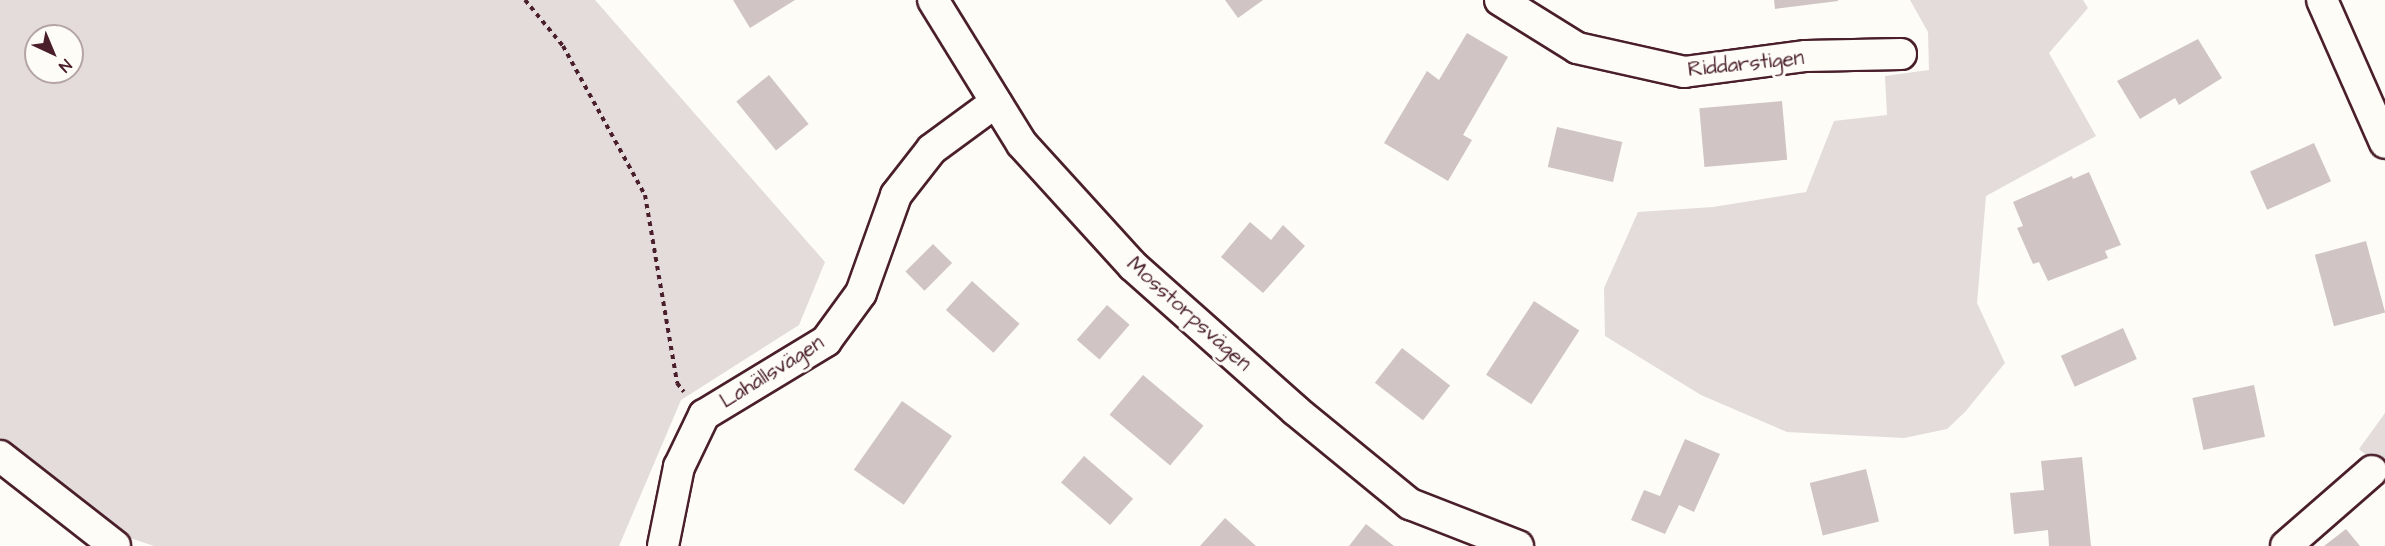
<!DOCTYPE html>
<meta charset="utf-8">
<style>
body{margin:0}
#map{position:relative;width:2385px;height:546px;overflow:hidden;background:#fdfcf7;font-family:"Architects Daughter",sans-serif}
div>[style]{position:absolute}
.green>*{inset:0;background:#e3dcda}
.building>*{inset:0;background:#d0c5c4;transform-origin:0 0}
.path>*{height:4px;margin-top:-2px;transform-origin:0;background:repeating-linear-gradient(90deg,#4a1f2b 0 4.5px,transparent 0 9px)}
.roads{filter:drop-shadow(2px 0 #4a1f2b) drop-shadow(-2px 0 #4a1f2b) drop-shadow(0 2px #4a1f2b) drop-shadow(0 -2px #4a1f2b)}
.street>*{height:30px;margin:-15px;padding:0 15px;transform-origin:15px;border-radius:15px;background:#fdfcf7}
span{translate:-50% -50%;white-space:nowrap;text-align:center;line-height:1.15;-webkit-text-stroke:6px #fdfcf7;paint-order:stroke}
.street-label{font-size:21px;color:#4a1f2b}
.north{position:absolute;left:24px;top:24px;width:60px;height:60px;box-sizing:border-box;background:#fdfcf7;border:2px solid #b5a4a5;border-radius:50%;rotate:136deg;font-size:16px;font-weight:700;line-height:24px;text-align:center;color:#4a1f2b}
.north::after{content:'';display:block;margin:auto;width:21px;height:27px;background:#4a1f2b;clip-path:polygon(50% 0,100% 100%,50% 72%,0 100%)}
</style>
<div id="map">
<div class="green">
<i style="clip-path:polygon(evenodd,0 0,595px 0,825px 262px,799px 325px,681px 400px,619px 546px,154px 546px,127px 537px,0 454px,0 0,36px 36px,72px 36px,72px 72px,36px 72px,36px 36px)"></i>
<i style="clip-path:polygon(1910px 0,2083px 0,2088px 8px,2049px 53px,2096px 136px,1986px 196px,1977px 303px,2005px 363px,1965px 412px,1947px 429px,1904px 438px,1787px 432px,1701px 395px,1605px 336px,1604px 288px,1638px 212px,1713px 207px,1806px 192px,1834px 121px,1887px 115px,1885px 76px,1929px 70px,1928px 32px)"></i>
<i style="clip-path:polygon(2385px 413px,2385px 471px,2359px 449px)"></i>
</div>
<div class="building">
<i style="clip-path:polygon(733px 0,795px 0,750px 28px)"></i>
<i style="clip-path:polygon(1225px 0,1263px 0,1238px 18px)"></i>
<i style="clip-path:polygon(1774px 0,1838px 0,1838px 1px,1775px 9px)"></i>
<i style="clip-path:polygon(1467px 33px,1508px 57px,1463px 135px,1472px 140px,1448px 181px,1384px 143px,1427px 71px,1439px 80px)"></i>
<i style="clip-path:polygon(2198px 39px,2222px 78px,2179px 105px,2175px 98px,2140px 119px,2117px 81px)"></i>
<i style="left:769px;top:75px;width:63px;height:42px;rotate:51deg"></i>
<i style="left:1782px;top:101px;width:59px;height:83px;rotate:85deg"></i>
<i style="left:1557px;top:127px;width:67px;height:41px;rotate:13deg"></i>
<i style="left:2314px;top:143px;width:42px;height:70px;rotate:66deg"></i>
<i style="clip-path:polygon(2089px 172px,2121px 245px,2105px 251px,2108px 258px,2048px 281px,2039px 262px,2033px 264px,2017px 228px,2023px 226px,2013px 202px,2072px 176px,2073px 179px)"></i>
<i style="clip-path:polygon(1250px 222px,1271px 240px,1283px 225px,1305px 246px,1263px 293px,1221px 257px)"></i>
<i style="left:2366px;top:241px;width:74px;height:53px;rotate:75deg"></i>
<i style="left:933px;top:244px;width:27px;height:39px;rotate:45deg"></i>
<i style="left:972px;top:281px;width:64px;height:39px;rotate:42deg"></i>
<i style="left:1534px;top:301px;width:54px;height:88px;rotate:33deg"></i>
<i style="left:1107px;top:305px;width:30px;height:46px;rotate:41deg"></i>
<i style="left:2123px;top:328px;width:34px;height:68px;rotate:66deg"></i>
<i style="left:1402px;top:348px;width:61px;height:44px;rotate:38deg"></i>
<i style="left:1143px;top:375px;width:79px;height:52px;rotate:40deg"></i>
<i style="left:2254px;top:385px;width:53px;height:63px;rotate:78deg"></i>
<i style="left:902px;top:401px;width:61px;height:84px;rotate:35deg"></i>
<i style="clip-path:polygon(1685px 439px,1720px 454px,1694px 512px,1679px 505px,1665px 534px,1631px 520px,1644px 490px,1660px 496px)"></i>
<i style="left:1084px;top:456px;width:65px;height:35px;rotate:41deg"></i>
<i style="clip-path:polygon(2082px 457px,2091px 546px,2049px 546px,2048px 530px,2014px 534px,2010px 493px,2044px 490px,2041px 461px)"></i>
<i style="left:1866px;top:469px;width:54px;height:58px;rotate:76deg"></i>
<i style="clip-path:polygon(1225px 518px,1256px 546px,1200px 546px)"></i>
<i style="clip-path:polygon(1366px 524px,1394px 546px,1349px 546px)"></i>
<i style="clip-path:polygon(2346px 529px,2360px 546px,2324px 546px)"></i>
</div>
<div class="path">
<i style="left:525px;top:0;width:60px;rotate:50.4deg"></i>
<i style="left:563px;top:46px;width:170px;rotate:61.2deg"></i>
<i style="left:645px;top:195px;width:191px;rotate:80.3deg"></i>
<i style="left:677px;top:383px;width:11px;rotate:52deg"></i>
</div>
<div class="roads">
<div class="street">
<i style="left:933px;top:0;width:169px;rotate:58.3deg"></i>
<i style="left:1022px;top:144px;width:165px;rotate:47.7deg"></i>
<i style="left:1133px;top:266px;width:217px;rotate:41.6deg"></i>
<i style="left:1295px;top:410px;width:149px;rotate:39.3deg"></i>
<i style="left:1410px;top:504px;width:116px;rotate:21.3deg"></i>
<i style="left:1500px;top:0;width:91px;rotate:31.9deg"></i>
<i style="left:1577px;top:48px;width:110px;rotate:12.6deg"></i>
<i style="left:1684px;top:72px;width:123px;rotate:-7.5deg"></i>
<i style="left:1806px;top:56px;width:95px;rotate:-1.2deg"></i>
<i style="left:2322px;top:0;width:156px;rotate:66.2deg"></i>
<i style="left:0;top:456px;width:146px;rotate:38deg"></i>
<i style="left:663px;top:546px;width:81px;rotate:-78.6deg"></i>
<i style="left:679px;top:467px;width:58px;rotate:-64.3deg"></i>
<i style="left:704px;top:415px;width:143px;rotate:-31.2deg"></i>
<i style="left:826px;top:341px;width:59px;rotate:-53.9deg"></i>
<i style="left:861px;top:293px;width:104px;rotate:-70.3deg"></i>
<i style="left:896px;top:195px;width:58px;rotate:-52deg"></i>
<i style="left:932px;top:149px;width:79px;rotate:-36.3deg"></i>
<i style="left:2286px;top:546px;width:114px;rotate:-41.1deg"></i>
</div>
</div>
<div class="street-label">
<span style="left:1746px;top:64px;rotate:-6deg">Riddarstigen</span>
<span style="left:1189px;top:314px;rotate:42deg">Mosstorpsvägen</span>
<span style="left:772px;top:372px;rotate:-32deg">Lahällsvägen</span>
</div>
<div class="north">N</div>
</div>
